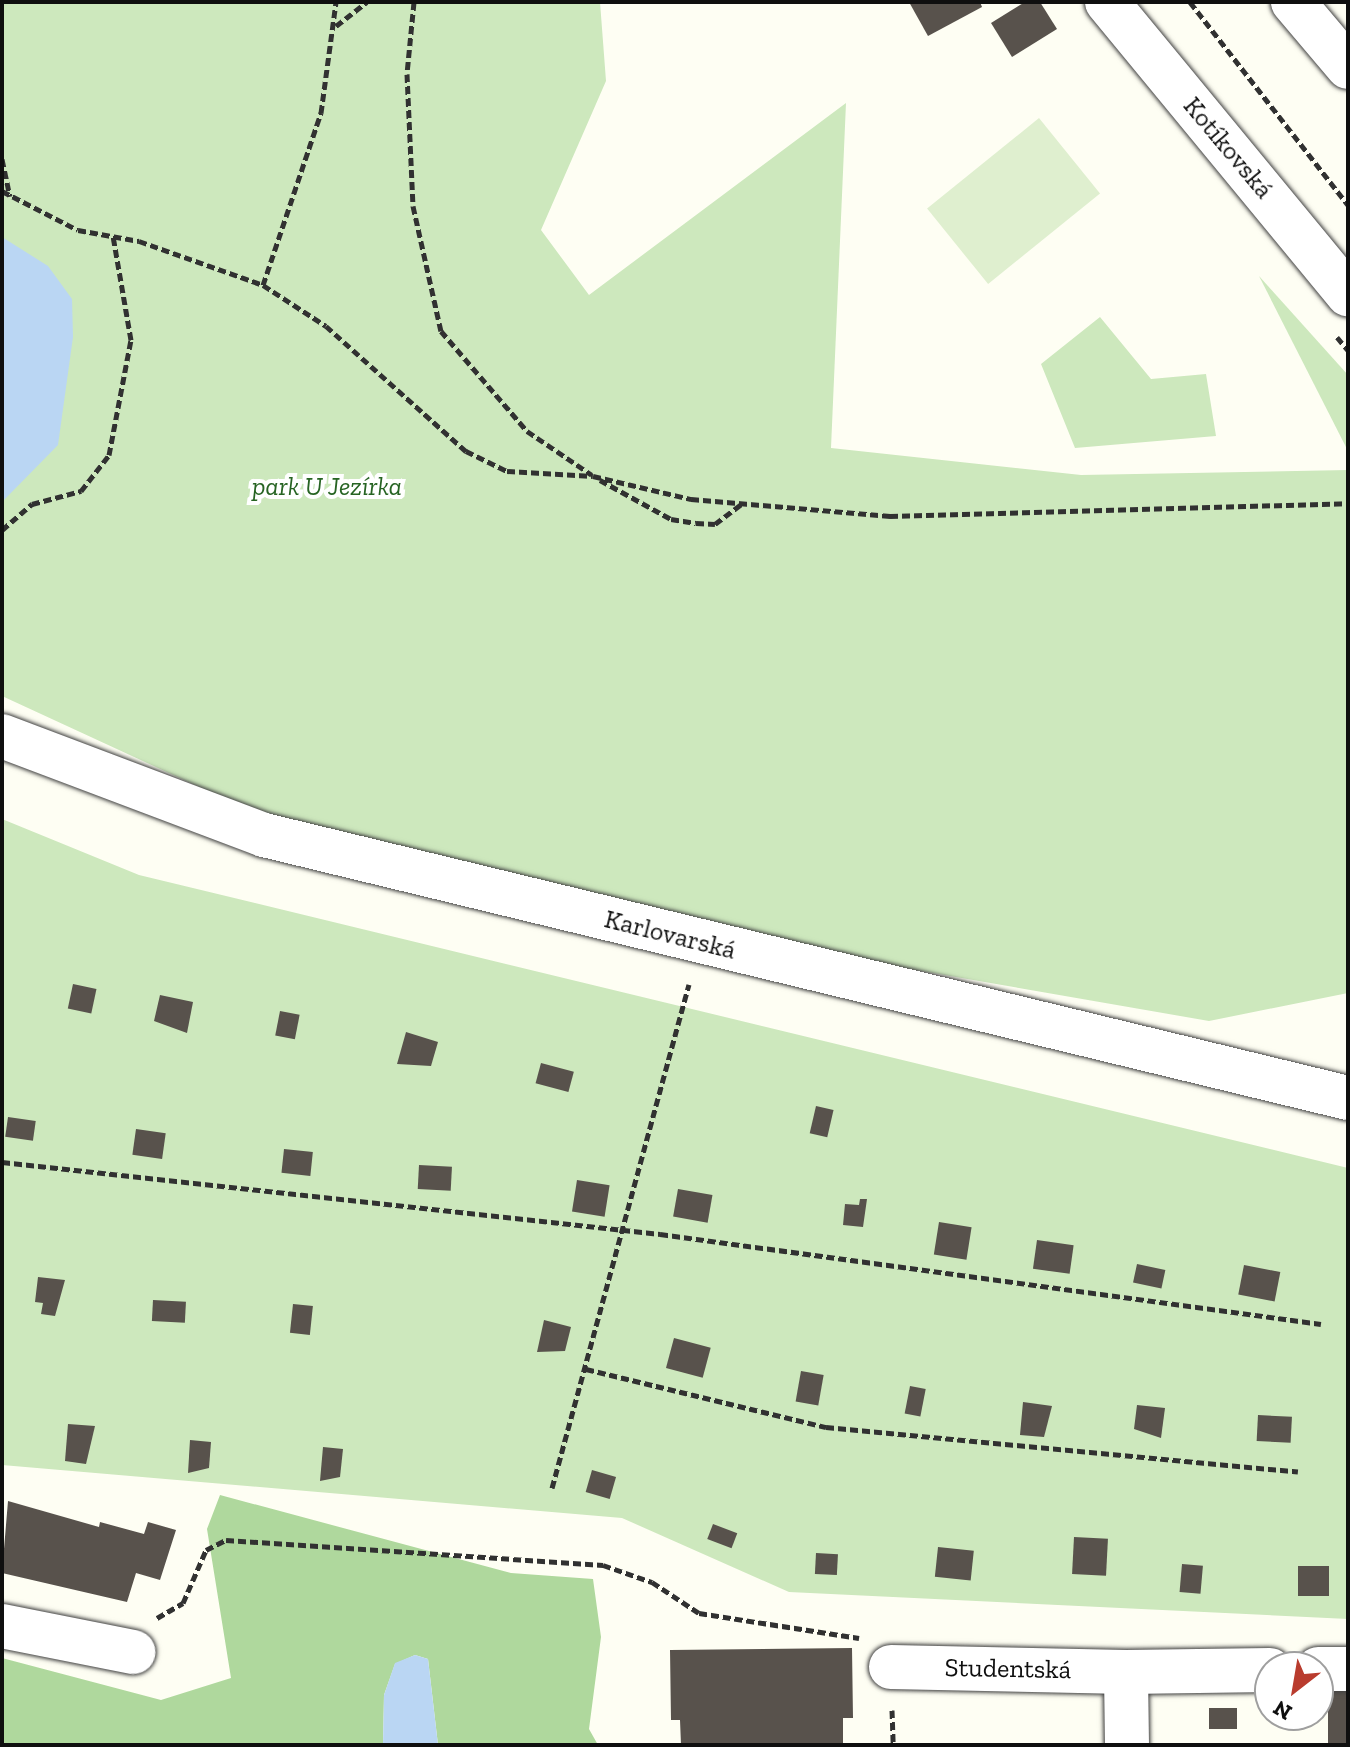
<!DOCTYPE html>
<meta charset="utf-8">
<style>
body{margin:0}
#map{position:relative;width:1350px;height:1747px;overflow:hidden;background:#fefef3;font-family:"Zilla Slab",serif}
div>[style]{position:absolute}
.green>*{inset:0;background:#cde8bd}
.forest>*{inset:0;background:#afd89d}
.pitch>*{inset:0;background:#dfefcf;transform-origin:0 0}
.water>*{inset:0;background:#bad6f3}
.building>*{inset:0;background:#58524c;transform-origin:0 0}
.path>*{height:5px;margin-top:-2.5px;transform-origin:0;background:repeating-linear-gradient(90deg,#313131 0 8px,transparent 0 12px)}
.roads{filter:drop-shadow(0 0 2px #424242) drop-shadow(0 0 2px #424242)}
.minor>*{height:44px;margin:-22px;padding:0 22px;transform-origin:22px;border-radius:22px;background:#fff}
span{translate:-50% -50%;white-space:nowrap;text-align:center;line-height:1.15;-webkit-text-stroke:8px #fff;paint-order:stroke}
.street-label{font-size:26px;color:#0f0f0f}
.park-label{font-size:26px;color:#276423;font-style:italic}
.frame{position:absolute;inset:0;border:4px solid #0f0f0f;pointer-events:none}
.north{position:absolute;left:1254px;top:1651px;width:80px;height:80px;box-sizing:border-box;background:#fff;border:2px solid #9f9f9f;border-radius:50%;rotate:211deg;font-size:22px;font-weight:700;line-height:32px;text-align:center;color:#0f0f0f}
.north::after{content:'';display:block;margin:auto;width:28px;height:36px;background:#b93c2e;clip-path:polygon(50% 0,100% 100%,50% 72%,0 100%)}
</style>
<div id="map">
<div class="green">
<div style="clip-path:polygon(2px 2px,600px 2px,606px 81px,541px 230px,589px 295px,846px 103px,831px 448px,1081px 475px,1348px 470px,1348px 993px,1209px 1021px,829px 955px,249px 810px,2px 696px)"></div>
<div style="clip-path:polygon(1259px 276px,1348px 375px,1348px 451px)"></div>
<div style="clip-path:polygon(1100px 317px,1151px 379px,1206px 374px,1216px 436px,1075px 448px,1041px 364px)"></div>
<div style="clip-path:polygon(2px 819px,139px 875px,1348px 1168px,1348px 1619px,789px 1592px,622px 1518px,2px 1465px)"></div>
</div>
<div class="forest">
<div style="clip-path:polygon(220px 1495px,511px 1573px,593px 1579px,601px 1637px,589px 1729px,598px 1745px,438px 1745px,428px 1659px,415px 1655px,395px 1664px,384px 1695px,383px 1745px,2px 1745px,2px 1658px,161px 1700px,231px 1678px,207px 1529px)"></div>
</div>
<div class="pitch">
<div style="left:1039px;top:118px;width:97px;height:144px;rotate:51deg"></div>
</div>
<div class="water">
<div style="clip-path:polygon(2px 237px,48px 266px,72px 299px,73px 337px,58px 445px,2px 502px)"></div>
<div style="clip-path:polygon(415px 1655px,428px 1659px,438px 1745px,383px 1745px,384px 1695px,395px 1663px)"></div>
</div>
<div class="building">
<div style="clip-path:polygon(909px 2px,980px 2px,982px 7px,928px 36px)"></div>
<div style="clip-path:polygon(1025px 2px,1040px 2px,1057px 29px,1012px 57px,991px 23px)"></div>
<div style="left:73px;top:984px;width:24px;height:25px;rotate:12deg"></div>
<div style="clip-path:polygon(160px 995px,193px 1002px,187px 1033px,154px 1021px)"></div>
<div style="left:280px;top:1011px;width:20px;height:25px;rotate:11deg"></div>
<div style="clip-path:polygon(406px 1032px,438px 1042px,431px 1066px,397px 1064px)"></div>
<div style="left:541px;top:1063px;width:34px;height:21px;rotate:15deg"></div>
<div style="left:816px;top:1106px;width:18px;height:28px;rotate:13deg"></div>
<div style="left:8px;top:1117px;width:28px;height:20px;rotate:8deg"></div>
<div style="left:136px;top:1129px;width:30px;height:26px;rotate:8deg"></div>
<div style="left:284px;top:1149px;width:29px;height:24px;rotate:6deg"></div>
<div style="left:419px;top:1165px;width:33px;height:24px;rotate:3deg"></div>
<div style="left:577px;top:1180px;width:33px;height:32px;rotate:9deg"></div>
<div style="left:678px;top:1189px;width:35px;height:28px;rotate:10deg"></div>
<div style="clip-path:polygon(860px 1199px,867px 1199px,863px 1227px,843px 1225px,845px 1204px,859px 1205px)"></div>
<div style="left:939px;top:1222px;width:33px;height:33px;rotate:9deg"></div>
<div style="left:1037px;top:1240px;width:37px;height:29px;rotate:8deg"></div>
<div style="left:1137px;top:1264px;width:29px;height:19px;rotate:12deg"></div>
<div style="left:1244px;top:1265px;width:37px;height:30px;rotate:11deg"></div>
<div style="clip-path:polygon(38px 1277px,65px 1280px,55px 1316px,41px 1314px,43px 1303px,35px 1302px)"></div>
<div style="left:153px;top:1300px;width:33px;height:21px;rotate:3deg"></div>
<div style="left:293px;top:1304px;width:20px;height:29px;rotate:6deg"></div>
<div style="clip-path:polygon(544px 1320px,571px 1327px,565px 1351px,537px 1352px)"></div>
<div style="left:674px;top:1338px;width:38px;height:31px;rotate:15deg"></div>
<div style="left:801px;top:1371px;width:23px;height:31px;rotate:10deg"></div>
<div style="left:910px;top:1386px;width:16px;height:28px;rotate:11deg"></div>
<div style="clip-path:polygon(1023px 1402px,1052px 1406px,1044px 1437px,1020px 1435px)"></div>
<div style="clip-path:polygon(1137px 1405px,1165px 1408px,1161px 1438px,1134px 1429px)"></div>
<div style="left:1258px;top:1415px;width:34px;height:26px;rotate:3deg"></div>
<div style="clip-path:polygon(68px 1424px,95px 1426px,86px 1464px,65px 1461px)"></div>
<div style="clip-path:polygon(190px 1440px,211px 1442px,209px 1468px,188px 1473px)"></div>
<div style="clip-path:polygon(323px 1447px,343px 1449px,340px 1477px,320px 1481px)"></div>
<div style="left:592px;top:1470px;width:25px;height:23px;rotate:16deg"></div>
<div style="clip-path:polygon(8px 1501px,99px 1527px,100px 1522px,144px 1534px,148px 1522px,176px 1530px,160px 1580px,136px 1573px,127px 1602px,2px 1573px)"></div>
<div style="left:713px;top:1524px;width:26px;height:16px;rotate:21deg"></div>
<div style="left:1074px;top:1537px;width:34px;height:37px;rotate:3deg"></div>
<div style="left:938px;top:1547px;width:36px;height:30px;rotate:6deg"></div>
<div style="left:816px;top:1553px;width:22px;height:21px;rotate:3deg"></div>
<div style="left:1182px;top:1564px;width:21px;height:28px;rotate:5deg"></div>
<div style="left:1298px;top:1566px;width:31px;height:30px"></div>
<div style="clip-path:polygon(852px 1648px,853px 1718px,843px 1718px,843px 1745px,681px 1745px,680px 1720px,671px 1720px,670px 1650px)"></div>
<div style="left:1328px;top:1690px;width:20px;height:55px"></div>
<div style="left:1209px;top:1708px;width:28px;height:21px"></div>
</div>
<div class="path">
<div style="left:414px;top:2px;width:72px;rotate:95.6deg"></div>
<div style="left:407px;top:74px;width:132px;rotate:87.4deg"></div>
<div style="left:413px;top:206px;width:128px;rotate:77.4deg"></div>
<div style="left:441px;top:331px;width:132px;rotate:49.3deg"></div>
<div style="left:527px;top:431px;width:78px;rotate:34.1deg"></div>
<div style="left:1190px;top:2px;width:257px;rotate:52.1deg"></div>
<div style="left:336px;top:26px;width:39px;rotate:-38deg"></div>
<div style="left:2px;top:159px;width:38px;rotate:78deg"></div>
<div style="left:2px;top:191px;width:85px;rotate:27.2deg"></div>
<div style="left:78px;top:230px;width:62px;rotate:10.2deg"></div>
<div style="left:139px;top:241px;width:132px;rotate:19.5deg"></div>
<div style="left:263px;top:285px;width:75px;rotate:33.1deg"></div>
<div style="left:326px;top:326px;width:188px;rotate:41.8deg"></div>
<div style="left:466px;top:451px;width:46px;rotate:26deg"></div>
<div style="left:507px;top:471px;width:86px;rotate:3.3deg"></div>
<div style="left:593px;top:476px;width:101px;rotate:13.2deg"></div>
<div style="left:691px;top:499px;width:200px;rotate:4.9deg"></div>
<div style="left:890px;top:516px;width:458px;rotate:-1.6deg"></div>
<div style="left:263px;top:285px;width:182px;rotate:-71.4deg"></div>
<div style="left:321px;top:113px;width:112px;rotate:-82.3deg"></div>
<div style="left:1337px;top:337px;width:17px;rotate:50deg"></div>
<div style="left:600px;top:480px;width:81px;rotate:28.8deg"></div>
<div style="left:671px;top:519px;width:25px;rotate:9deg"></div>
<div style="left:696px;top:523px;width:19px;rotate:3deg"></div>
<div style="left:715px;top:524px;width:34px;rotate:-37deg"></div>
<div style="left:2px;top:530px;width:40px;rotate:-41deg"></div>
<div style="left:32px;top:504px;width:51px;rotate:-14.9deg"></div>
<div style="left:81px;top:491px;width:46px;rotate:-52.1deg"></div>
<div style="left:109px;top:455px;width:117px;rotate:-79.2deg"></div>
<div style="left:131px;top:340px;width:106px;rotate:-99.8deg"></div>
<div style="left:2px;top:1162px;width:662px;rotate:6.24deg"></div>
<div style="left:660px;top:1234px;width:667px;rotate:7.75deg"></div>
<div style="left:586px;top:1369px;width:247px;rotate:13.6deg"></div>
<div style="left:826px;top:1427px;width:474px;rotate:5.4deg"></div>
<div style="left:552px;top:1488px;width:522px;rotate:-74.79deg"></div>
<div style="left:157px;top:1618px;width:30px;rotate:-30deg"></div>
<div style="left:183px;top:1603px;width:58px;rotate:-66.5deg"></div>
<div style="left:206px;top:1550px;width:22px;rotate:-27deg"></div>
<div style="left:226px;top:1540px;width:378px;rotate:3.8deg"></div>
<div style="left:603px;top:1565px;width:52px;rotate:19.1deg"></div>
<div style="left:652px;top:1582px;width:56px;rotate:33.4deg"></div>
<div style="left:699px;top:1613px;width:162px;rotate:8.9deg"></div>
<div style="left:892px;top:1710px;width:35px;rotate:88deg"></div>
</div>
<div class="roads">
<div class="minor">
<div style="left:1107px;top:2px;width:379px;rotate:50.5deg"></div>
<div style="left:1293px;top:2px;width:85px;rotate:49.8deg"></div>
<div style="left:2px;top:736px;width:280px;rotate:20.7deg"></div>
<div style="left:264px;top:835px;width:1115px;rotate:13.64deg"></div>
<div style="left:2px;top:1626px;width:134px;rotate:11.2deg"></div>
<div style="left:891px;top:1667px;width:235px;rotate:1.2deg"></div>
<div style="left:1318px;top:1669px;width:30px"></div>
<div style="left:1127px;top:1745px;width:73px;rotate:-90.8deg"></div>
<div style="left:1126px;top:1672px;width:144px;rotate:-0.8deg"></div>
</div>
</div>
<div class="street-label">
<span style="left:1228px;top:148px;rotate:50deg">Kotíkovská</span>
<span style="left:670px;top:935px;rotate:14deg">Karlovarská</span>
<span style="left:1008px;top:1669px;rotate:1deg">Studentská</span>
</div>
<div class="park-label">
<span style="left:327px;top:487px">park U Jezírka</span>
</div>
<div class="frame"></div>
<div class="north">N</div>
</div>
